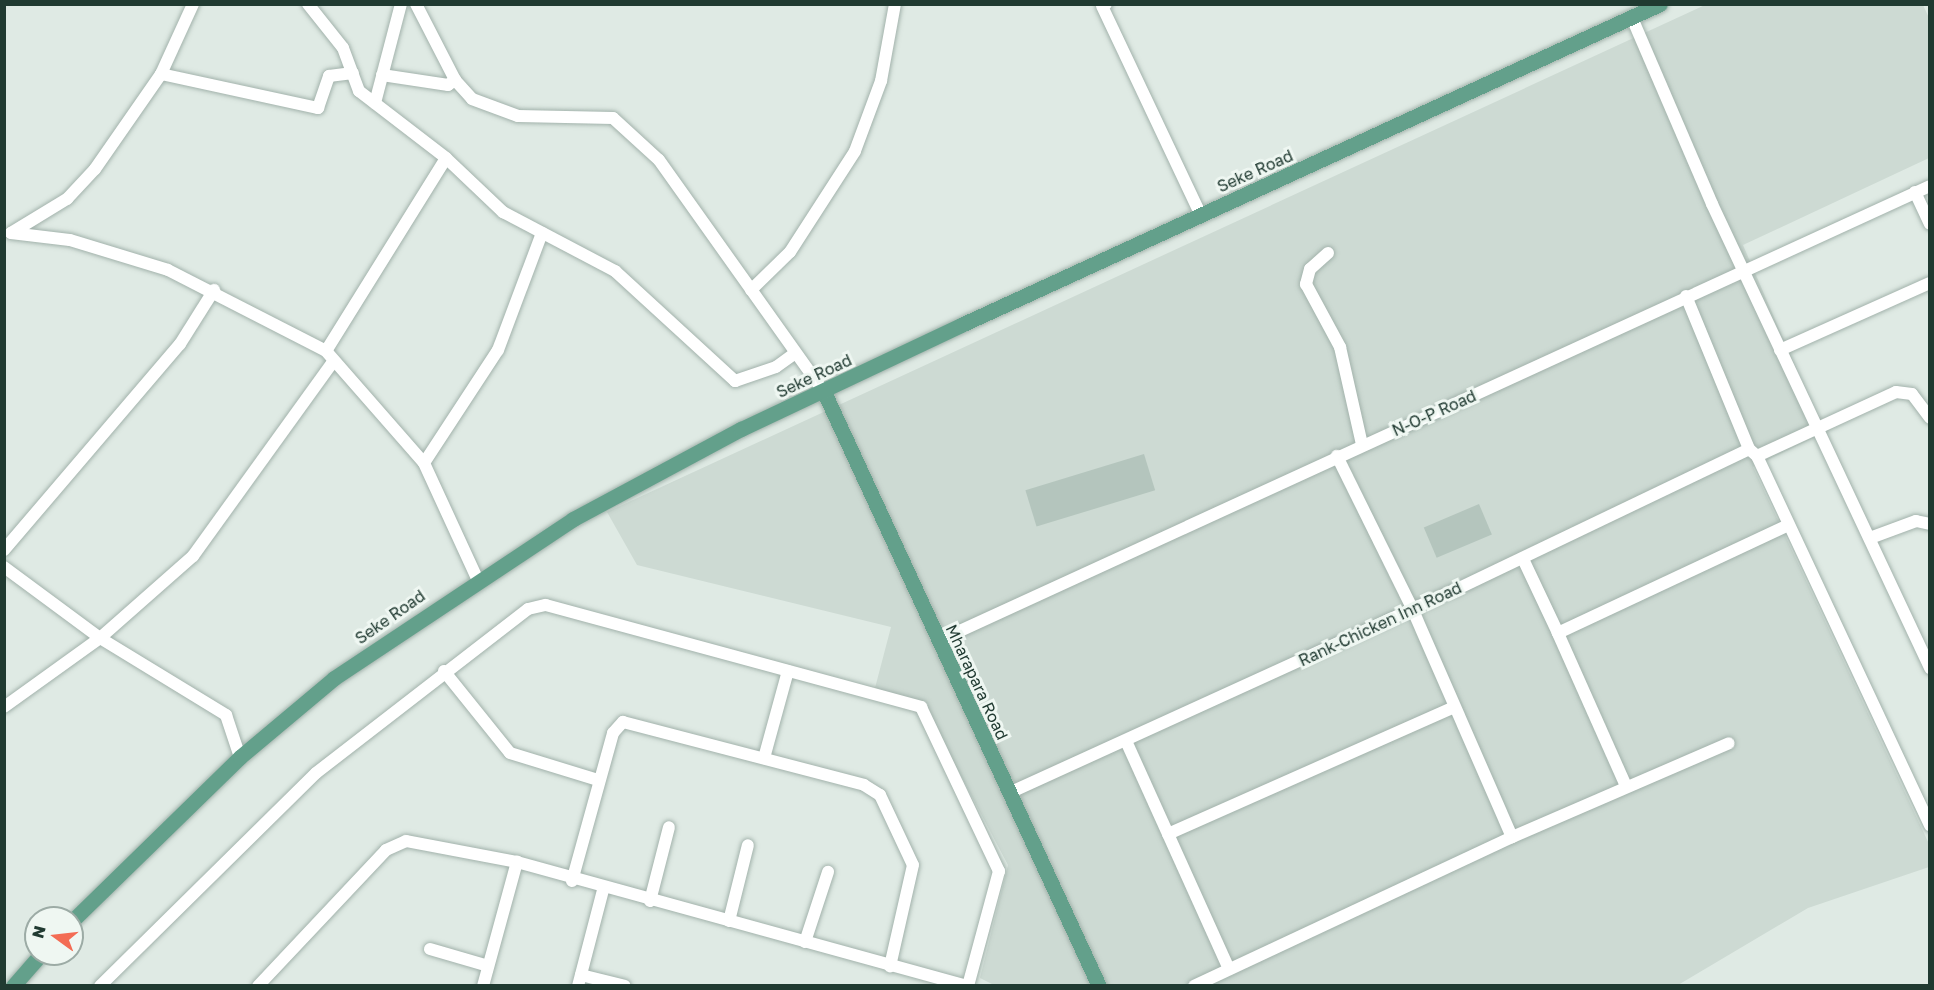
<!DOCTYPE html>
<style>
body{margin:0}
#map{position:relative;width:1934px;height:990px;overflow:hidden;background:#dfeae4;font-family:"Golos Text",sans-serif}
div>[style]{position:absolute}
.built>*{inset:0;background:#cddad3}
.building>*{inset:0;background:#b4c5bd;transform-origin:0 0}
.roads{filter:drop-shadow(0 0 2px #a2b2ab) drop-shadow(0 0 2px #a2b2ab)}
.minor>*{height:12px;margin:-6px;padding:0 6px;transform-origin:6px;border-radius:6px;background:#fff}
.major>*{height:15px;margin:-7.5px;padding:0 7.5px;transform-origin:7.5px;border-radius:7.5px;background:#63a08b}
span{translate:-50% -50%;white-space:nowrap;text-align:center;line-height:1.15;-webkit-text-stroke:6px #eff7f2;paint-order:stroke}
.street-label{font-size:16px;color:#203a31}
.frame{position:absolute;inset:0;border:6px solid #203a31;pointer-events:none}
.north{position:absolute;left:24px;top:906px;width:60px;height:60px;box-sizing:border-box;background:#eff7f2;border:2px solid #9caba5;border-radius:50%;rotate:285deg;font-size:16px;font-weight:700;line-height:24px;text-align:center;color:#203a31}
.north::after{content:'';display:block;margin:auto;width:21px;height:27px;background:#f36c54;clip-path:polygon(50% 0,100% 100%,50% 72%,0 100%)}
</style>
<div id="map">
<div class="built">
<div style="clip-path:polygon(1705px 5px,1923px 5px,1929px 18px,1929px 158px,1743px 245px,1824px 433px,1753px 467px,1929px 844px,1929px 867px,1808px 908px,1678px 985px,996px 986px,980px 978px,1008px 865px,924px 706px,875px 688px,891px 627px,637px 565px,607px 512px)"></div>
</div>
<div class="building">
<div style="left:1144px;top:454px;width:38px;height:124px;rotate:73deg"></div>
<div style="left:1479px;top:504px;width:33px;height:60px;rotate:67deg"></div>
</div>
<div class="roads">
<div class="minor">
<div style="left:308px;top:4px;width:56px;rotate:51.5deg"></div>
<div style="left:343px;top:48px;width:46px;rotate:69.6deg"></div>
<div style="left:359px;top:91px;width:110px;rotate:37.6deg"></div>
<div style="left:446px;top:158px;width:79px;rotate:43.5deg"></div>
<div style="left:503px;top:212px;width:127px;rotate:27.8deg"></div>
<div style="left:615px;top:271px;width:163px;rotate:42.5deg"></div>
<div style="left:735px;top:381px;width:43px;rotate:-18.9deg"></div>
<div style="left:776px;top:367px;width:22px;rotate:-36deg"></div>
<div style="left:416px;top:4px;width:85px;rotate:62.8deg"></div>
<div style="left:455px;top:80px;width:25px;rotate:48deg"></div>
<div style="left:472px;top:99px;width:49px;rotate:20.3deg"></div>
<div style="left:518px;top:116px;width:95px;rotate:1.2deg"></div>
<div style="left:613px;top:118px;width:62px;rotate:42.4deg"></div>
<div style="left:659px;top:160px;width:285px;rotate:54.6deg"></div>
<div style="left:1106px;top:4px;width:4px;rotate:153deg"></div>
<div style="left:1102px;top:6px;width:231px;rotate:64.7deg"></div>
<div style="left:1632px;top:18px;width:202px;rotate:66.7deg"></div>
<div style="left:1712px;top:204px;width:513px;rotate:64.83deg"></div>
<div style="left:161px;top:74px;width:161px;rotate:12.2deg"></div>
<div style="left:318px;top:108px;width:34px;rotate:-71deg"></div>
<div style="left:329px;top:76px;width:24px;rotate:-7deg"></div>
<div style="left:382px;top:75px;width:67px;rotate:8.6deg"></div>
<div style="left:448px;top:85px;width:9px;rotate:-36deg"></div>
<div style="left:375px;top:103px;width:102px;rotate:-75.3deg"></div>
<div style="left:1915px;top:192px;width:35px;rotate:65deg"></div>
<div style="left:11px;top:233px;width:59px;rotate:6.8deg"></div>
<div style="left:70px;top:240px;width:102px;rotate:17deg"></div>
<div style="left:168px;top:270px;width:178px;rotate:27.1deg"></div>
<div style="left:326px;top:351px;width:149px;rotate:48.8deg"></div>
<div style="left:424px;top:463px;width:127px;rotate:65.3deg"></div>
<div style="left:11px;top:233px;width:66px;rotate:-31.3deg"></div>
<div style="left:67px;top:199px;width:41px;rotate:-47deg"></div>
<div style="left:95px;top:169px;width:116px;rotate:-55.2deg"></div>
<div style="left:161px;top:74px;width:77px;rotate:-65.4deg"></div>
<div style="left:1328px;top:253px;width:24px;rotate:138deg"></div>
<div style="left:1310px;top:269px;width:16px;rotate:105deg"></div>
<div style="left:1306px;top:284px;width:72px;rotate:61.6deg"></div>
<div style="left:1340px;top:347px;width:100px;rotate:77.3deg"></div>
<div style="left:751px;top:290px;width:54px;rotate:-44.3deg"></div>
<div style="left:790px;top:252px;width:120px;rotate:-57.2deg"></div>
<div style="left:855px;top:151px;width:75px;rotate:-69.6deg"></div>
<div style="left:881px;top:81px;width:78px;rotate:-79.7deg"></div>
<div style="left:1686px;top:296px;width:165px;rotate:67.6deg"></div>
<div style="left:1749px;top:449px;width:11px;rotate:41deg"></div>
<div style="left:1757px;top:456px;width:408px;rotate:64.9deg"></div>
<div style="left:1780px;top:350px;width:164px;rotate:-24.1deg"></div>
<div style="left:326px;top:351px;width:227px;rotate:-58.1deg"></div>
<div style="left:1757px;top:456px;width:153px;rotate:-24.7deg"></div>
<div style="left:1896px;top:392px;width:16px;rotate:7deg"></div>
<div style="left:1912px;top:394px;width:30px;rotate:53deg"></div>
<div style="left:424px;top:463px;width:135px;rotate:-56.8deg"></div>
<div style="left:498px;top:350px;width:125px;rotate:-69.4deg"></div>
<div style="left:1870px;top:538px;width:49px;rotate:-20.3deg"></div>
<div style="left:1916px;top:521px;width:14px;rotate:12deg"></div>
<div style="left:4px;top:550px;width:271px;rotate:-49.5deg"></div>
<div style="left:180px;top:344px;width:64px;rotate:-57.8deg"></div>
<div style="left:1523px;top:559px;width:82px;rotate:64.7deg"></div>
<div style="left:4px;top:567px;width:119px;rotate:36.5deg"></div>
<div style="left:100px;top:638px;width:148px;rotate:31.4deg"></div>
<div style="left:226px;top:715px;width:44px;rotate:71.6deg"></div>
<div style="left:938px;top:641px;width:1091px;rotate:-24.64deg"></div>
<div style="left:444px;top:671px;width:105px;rotate:51.2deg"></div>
<div style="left:510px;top:753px;width:92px;rotate:17.1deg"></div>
<div style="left:4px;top:707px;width:118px;rotate:-35.7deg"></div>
<div style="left:100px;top:638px;width:124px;rotate:-41.4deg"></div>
<div style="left:193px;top:556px;width:238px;rotate:-54.2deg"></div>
<div style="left:1126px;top:741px;width:250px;rotate:65.7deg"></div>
<div style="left:764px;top:758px;width:90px;rotate:-74.6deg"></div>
<div style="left:1626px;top:786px;width:167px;rotate:-114deg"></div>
<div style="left:1558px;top:633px;width:252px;rotate:-25.1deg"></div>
<div style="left:1009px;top:793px;width:490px;rotate:-24.5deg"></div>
<div style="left:1455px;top:590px;width:326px;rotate:-25.6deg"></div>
<div style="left:1168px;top:834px;width:312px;rotate:-23.9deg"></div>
<div style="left:1512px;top:837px;width:236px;rotate:-23.4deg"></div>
<div style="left:572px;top:881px;width:154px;rotate:-74.5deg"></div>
<div style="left:613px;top:733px;width:15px;rotate:-48deg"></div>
<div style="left:623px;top:722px;width:249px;rotate:14.6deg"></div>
<div style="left:864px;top:785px;width:19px;rotate:32deg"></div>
<div style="left:880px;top:795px;width:77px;rotate:64.8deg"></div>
<div style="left:913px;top:865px;width:104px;rotate:102.8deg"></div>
<div style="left:650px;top:901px;width:76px;rotate:-75.6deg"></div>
<div style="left:729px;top:921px;width:78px;rotate:-76deg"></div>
<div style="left:805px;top:942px;width:74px;rotate:-71.8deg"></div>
<div style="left:430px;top:949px;width:60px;rotate:16.3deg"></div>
<div style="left:581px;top:975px;width:45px;rotate:14deg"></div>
<div style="left:100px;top:986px;width:303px;rotate:-44.6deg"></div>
<div style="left:316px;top:773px;width:268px;rotate:-37.7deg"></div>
<div style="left:528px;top:609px;width:18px;rotate:-13deg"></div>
<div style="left:546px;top:605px;width:389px;rotate:15.2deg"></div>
<div style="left:921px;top:707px;width:182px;rotate:64.6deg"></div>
<div style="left:999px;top:871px;width:119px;rotate:105.1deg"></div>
<div style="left:258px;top:986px;width:187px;rotate:-46.7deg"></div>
<div style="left:386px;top:850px;width:22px;rotate:-24deg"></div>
<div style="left:406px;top:841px;width:113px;rotate:10.7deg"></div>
<div style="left:517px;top:862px;width:467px;rotate:15.4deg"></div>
<div style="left:483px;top:986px;width:129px;rotate:-74.7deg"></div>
<div style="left:578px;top:986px;width:99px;rotate:-75.4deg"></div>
<div style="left:1194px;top:986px;width:351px;rotate:-25.1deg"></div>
<div style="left:1512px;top:837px;width:248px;rotate:-113.6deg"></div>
<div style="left:1413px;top:610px;width:172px;rotate:-116.3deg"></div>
</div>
<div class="major">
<div style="left:824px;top:392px;width:655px;rotate:65.16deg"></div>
<div style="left:72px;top:921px;width:235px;rotate:-44.3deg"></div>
<div style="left:240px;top:757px;width:123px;rotate:-40deg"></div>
<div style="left:334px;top:678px;width:287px;rotate:-33.6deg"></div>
<div style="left:573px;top:519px;width:191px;rotate:-28.2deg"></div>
<div style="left:741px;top:429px;width:243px;rotate:-25.3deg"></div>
<div style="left:961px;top:325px;width:769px;rotate:-24.67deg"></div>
<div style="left:13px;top:986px;width:43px;rotate:-48.8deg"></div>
</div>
</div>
<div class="street-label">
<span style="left:1255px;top:171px;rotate:-24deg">Seke Road</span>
<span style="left:814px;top:376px;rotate:-25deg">Seke Road</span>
<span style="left:1434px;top:413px;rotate:-24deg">N-O-P Road</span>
<span style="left:390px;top:617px;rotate:-35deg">Seke Road</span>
<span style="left:1380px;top:624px;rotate:-25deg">Rank-Chicken Inn Road</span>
<span style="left:977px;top:682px;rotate:65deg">Mharapara Road</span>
</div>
<div class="frame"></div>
<div class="north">N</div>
</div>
